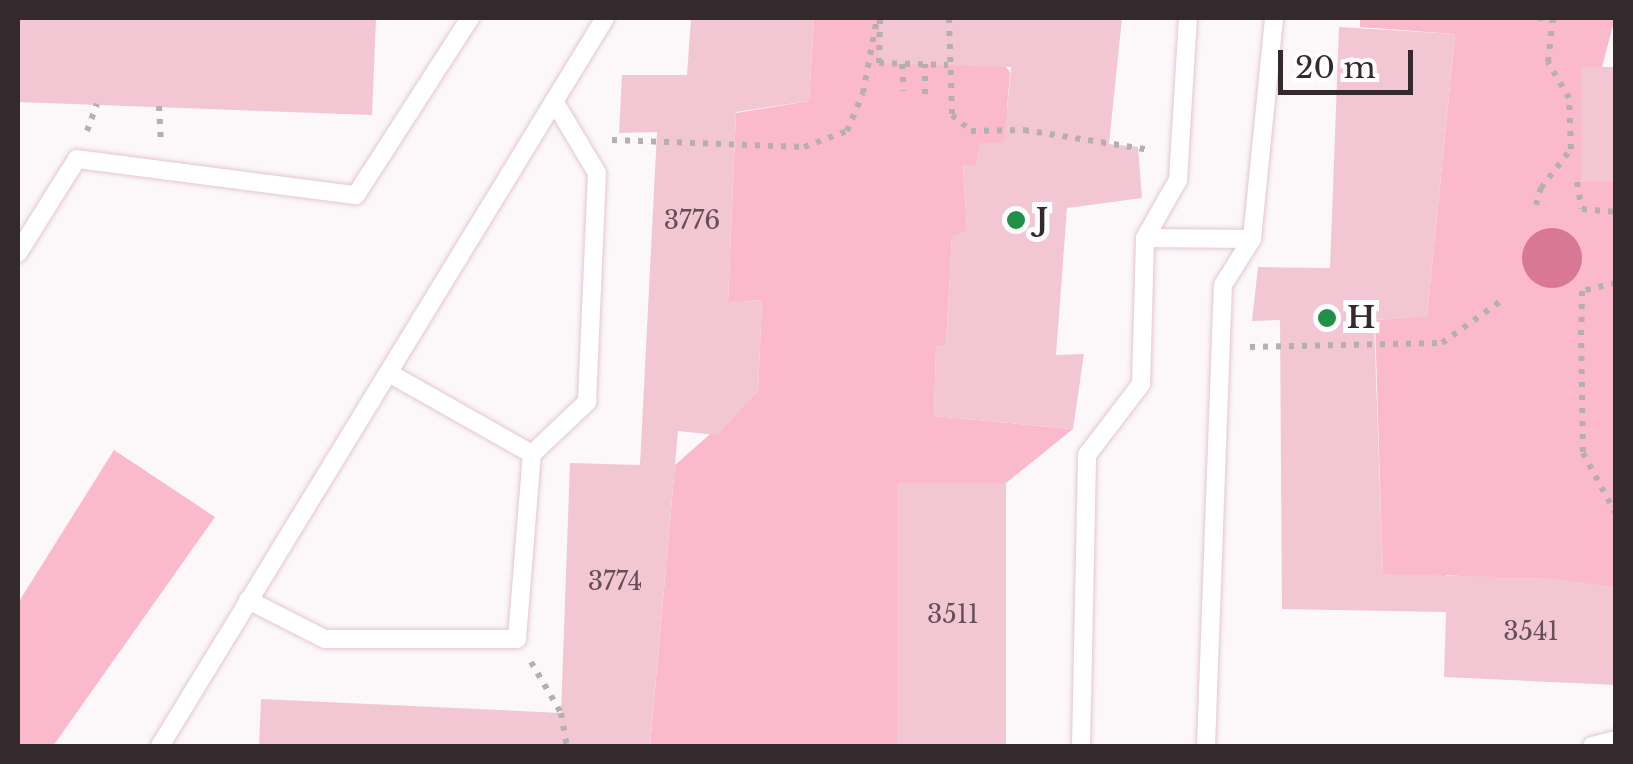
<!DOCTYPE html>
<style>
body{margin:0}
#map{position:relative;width:1633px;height:764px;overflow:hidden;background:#fcf7f8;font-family:"Libre Baskerville",serif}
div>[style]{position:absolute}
.green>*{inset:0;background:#fbb9cc}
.water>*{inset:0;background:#d87796}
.round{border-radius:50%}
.building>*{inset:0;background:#f2c7d3;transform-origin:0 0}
.path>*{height:6px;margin-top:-3px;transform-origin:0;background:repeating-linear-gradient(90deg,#b6afb1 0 5px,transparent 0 13px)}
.roads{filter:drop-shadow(0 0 2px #e3c7ce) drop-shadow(0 0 2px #e3c7ce)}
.service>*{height:18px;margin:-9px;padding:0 9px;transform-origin:9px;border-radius:9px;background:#fff}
.dots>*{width:28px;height:28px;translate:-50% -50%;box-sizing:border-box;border:5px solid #fff;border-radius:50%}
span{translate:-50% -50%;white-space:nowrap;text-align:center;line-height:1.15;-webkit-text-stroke:10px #fff;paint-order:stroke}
.number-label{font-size:25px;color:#645056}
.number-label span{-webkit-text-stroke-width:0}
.poi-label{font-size:30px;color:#34292c;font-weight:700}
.left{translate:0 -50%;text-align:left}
.frame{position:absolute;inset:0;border:20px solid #34292c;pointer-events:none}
.scale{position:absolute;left:1278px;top:50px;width:135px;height:45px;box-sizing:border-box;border:5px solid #34292c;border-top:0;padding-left:12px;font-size:30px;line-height:35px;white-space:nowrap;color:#34292c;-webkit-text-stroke:8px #fff;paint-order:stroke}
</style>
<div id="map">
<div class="green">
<div style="clip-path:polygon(814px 18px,996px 18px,995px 54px,1010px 72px,1007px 109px,1024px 143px,980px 143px,977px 165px,963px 165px,967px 231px,952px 237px,946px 345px,936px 347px,934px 416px,1073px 429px,1006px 483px,898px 483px,907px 746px,650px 746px,675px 465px,758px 392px,762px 300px,728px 303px,736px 113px,809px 101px)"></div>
<div style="clip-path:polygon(1360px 18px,1615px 18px,1602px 67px,1615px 183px,1615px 587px,1447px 575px,1384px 611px,1375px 320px,1427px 316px,1455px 34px,1360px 27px)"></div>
<div style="clip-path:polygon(114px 450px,215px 517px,53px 746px,18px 746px,18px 603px)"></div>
</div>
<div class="water">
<div class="round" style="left:1522px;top:228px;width:60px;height:60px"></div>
</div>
<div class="building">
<div style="clip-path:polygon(18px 18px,376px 18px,372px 115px,18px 102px)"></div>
<div style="clip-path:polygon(691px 18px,814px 18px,809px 101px,736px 112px,728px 303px,762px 300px,758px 392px,717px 435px,678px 431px,650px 746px,259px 746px,261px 699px,561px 713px,570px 463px,640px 465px,657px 132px,619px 133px,622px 75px,687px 75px)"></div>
<div style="clip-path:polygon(880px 18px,1122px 18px,1109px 144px,1138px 147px,1142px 198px,1067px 208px,1056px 355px,1084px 354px,1073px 429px,934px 416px,936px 346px,946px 345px,952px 236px,967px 231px,963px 165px,977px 165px,979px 143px,1004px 143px,1011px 67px,879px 63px)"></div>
<div style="clip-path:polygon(1339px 27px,1455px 34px,1427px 317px,1374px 320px,1383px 574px,1548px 578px,1616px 587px,1616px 685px,1444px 677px,1446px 612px,1282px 609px,1280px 320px,1252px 321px,1258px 267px,1330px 268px)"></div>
<div style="left:1581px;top:67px;width:35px;height:115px"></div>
<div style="left:897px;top:483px;width:109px;height:263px"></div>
</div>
<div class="path">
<div style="left:949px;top:18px;width:97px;rotate:88.2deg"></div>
<div style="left:952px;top:115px;width:25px;rotate:40deg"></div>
<div style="left:971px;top:131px;width:53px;rotate:-1.1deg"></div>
<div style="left:1024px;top:130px;width:128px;rotate:9deg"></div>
<div style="left:1538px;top:18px;width:16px"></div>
<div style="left:880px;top:19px;width:44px;rotate:91.3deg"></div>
<div style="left:879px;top:63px;width:69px;rotate:1.7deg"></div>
<div style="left:902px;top:64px;width:27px;rotate:86deg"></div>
<div style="left:925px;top:94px;width:30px;rotate:-90deg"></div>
<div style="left:159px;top:106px;width:34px;rotate:87deg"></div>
<div style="left:87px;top:131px;width:29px;rotate:-70deg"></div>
<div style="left:612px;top:140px;width:192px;rotate:2.1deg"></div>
<div style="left:804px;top:147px;width:46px;rotate:-20.4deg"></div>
<div style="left:847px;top:131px;width:41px;rotate:-67.2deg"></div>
<div style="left:863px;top:93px;width:76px;rotate:-79.4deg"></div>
<div style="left:1577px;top:182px;width:27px;rotate:80deg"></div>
<div style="left:1582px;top:209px;width:34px;rotate:5deg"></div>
<div style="left:1536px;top:205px;width:18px;rotate:-74deg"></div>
<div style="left:1541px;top:188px;width:49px;rotate:-52.4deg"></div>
<div style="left:1571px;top:149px;width:51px;rotate:-92.2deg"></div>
<div style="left:1569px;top:98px;width:42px;rotate:-120.3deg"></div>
<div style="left:1548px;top:62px;width:44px;rotate:-83.5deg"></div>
<div style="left:1616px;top:283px;width:35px;rotate:167deg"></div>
<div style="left:1582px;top:291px;width:39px;rotate:91deg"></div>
<div style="left:1581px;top:330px;width:123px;rotate:89.1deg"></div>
<div style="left:1583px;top:453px;width:69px;rotate:61.6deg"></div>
<div style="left:1250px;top:347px;width:192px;rotate:-1.2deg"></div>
<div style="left:1442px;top:343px;width:77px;rotate:-35.5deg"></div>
<div style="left:531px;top:662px;width:59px;rotate:59.5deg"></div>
<div style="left:561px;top:713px;width:34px;rotate:80deg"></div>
</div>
<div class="roads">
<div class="service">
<div style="left:1145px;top:238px;width:107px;rotate:0.5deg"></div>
<div style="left:18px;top:253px;width:111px;rotate:-57.9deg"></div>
<div style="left:77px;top:159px;width:281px;rotate:7.4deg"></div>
<div style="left:356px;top:195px;width:211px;rotate:-57.2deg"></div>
<div style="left:532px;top:454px;width:76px;rotate:-43.4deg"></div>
<div style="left:587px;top:402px;width:229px;rotate:-87.5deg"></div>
<div style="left:597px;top:173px;width:84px;rotate:-120.8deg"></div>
<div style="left:248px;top:600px;width:86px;rotate:26.9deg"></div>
<div style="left:325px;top:639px;width:192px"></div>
<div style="left:517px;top:639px;width:186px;rotate:-85.4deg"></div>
<div style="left:532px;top:454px;width:164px;rotate:-150.5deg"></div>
<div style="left:160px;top:746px;width:853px;rotate:-58.56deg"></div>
<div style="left:1081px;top:746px;width:291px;rotate:-88.8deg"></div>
<div style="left:1087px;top:455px;width:89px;rotate:-52.7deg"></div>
<div style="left:1141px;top:384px;width:146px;rotate:-88.4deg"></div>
<div style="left:1145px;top:238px;width:67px;rotate:-60.4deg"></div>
<div style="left:1178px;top:180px;width:162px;rotate:-86.5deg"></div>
<div style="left:1206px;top:746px;width:461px;rotate:-87.9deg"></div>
<div style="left:1223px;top:285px;width:54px;rotate:-57.8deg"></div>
<div style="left:1252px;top:239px;width:222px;rotate:-84.3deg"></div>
<div style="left:1592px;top:746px;width:25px;rotate:-14deg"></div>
</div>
</div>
<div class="dots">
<div style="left:1016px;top:220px;background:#218f47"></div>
<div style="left:1327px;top:318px;background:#218f47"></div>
</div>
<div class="number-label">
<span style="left:692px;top:221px">3776</span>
<span style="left:615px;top:582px">3774</span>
<span style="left:953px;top:615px">3511</span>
<span style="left:1531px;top:632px">3541</span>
</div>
<div class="poi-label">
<span class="left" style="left:1036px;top:220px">J</span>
<span class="left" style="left:1347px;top:318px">H</span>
</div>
<div class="frame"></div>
<div class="scale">20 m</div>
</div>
